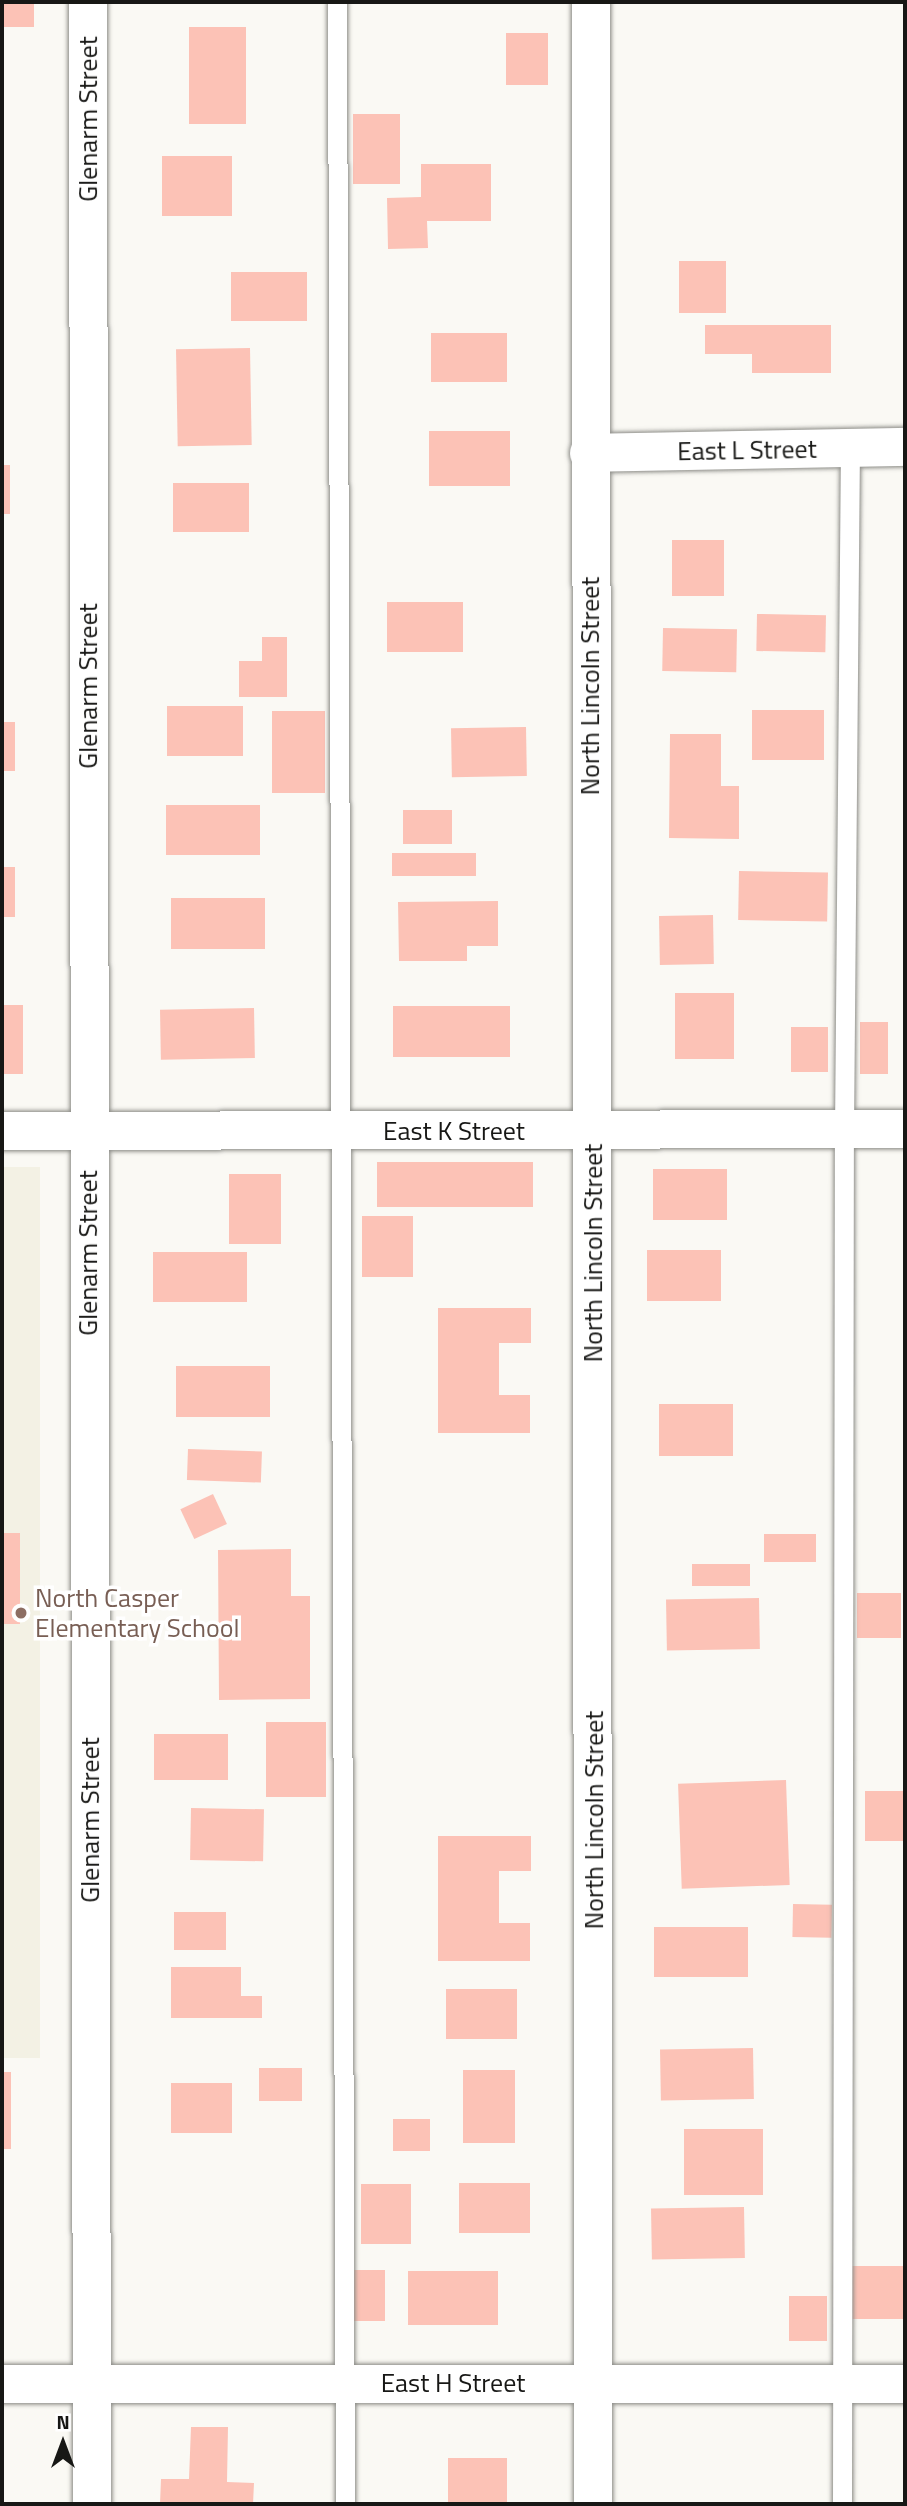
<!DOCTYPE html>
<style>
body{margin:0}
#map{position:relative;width:907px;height:2506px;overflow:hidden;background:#faf9f4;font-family:"Titillium Web",sans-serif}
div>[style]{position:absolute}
.built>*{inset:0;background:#f3f1e4;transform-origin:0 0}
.building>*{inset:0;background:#fcc2b6;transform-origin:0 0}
.roads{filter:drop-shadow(0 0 2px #8e8e89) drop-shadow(0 0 2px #8e8e89)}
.lane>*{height:19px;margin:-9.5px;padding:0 9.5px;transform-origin:9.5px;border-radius:9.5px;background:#fff}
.street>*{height:38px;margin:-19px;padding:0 19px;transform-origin:19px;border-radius:19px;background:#fff}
.secondary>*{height:38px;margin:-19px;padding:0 19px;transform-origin:19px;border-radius:19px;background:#fff}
.dots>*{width:19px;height:19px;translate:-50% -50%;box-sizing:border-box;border:4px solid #fff;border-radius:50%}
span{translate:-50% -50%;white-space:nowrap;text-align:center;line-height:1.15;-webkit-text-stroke:7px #fff;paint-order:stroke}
.street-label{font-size:26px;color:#171715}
.education-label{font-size:26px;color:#785e54}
.left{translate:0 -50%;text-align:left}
.frame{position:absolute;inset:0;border:4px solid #171715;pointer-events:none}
.north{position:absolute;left:28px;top:2408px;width:70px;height:70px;-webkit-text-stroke:5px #fff;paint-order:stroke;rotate:0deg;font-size:19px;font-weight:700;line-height:28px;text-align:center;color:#171715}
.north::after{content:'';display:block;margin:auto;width:24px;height:32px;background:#171715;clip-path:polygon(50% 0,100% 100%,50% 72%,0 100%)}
</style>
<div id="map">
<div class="built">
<div style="left:2px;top:1167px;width:38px;height:891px"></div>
</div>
<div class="building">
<div style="left:2px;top:2px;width:32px;height:25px"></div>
<div style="left:189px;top:27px;width:57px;height:97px"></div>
<div style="left:506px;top:33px;width:42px;height:52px"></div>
<div style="left:353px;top:114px;width:47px;height:70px"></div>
<div style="left:162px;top:156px;width:70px;height:60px"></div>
<div style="clip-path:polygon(421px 164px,491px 164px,491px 221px,427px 221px,428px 248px,388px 249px,387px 198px,421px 197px)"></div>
<div style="left:679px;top:261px;width:47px;height:52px"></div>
<div style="left:307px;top:272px;width:49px;height:76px;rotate:90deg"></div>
<div style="clip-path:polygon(705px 325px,831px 325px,831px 373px,752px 373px,752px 354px,705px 354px)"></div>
<div style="left:507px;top:333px;width:49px;height:76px;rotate:90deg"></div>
<div style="left:250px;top:348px;width:97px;height:74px;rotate:89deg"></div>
<div style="left:429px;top:431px;width:81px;height:55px"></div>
<div style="left:2px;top:465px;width:8px;height:49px"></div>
<div style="left:173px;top:483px;width:76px;height:49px"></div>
<div style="left:672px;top:540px;width:52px;height:56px"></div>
<div style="left:387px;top:602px;width:76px;height:50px"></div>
<div style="left:757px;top:614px;width:69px;height:37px;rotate:1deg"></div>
<div style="left:663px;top:628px;width:74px;height:43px;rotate:1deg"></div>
<div style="clip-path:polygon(262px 637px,287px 637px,287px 697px,239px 697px,239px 661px,262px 661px)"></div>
<div style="left:167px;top:706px;width:76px;height:50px"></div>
<div style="left:752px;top:710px;width:72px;height:50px"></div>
<div style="left:272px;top:711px;width:53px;height:82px"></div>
<div style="left:2px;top:722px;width:13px;height:49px"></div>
<div style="left:526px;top:727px;width:49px;height:75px;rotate:89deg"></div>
<div style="clip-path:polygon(670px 734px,721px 734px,721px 786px,739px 786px,739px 839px,669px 838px)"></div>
<div style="left:260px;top:805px;width:50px;height:94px;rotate:90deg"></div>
<div style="left:403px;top:810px;width:49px;height:34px"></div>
<div style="left:392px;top:853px;width:84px;height:23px"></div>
<div style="left:2px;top:867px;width:13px;height:50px"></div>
<div style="left:739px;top:871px;width:89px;height:49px;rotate:1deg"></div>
<div style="left:265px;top:898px;width:51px;height:94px;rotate:90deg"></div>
<div style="clip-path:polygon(498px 901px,498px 946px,467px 946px,467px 961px,399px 961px,398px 902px)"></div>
<div style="left:713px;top:915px;width:49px;height:54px;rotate:89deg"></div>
<div style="left:675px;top:993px;width:59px;height:66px"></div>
<div style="left:2px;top:1005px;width:21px;height:69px"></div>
<div style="left:393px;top:1006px;width:117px;height:51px"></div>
<div style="left:254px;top:1008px;width:50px;height:94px;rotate:89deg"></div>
<div style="left:860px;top:1022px;width:28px;height:52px"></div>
<div style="left:791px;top:1027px;width:37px;height:45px"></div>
<div style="left:377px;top:1162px;width:156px;height:45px"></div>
<div style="left:653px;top:1169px;width:74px;height:51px"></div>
<div style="left:229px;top:1174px;width:52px;height:70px"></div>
<div style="left:362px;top:1216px;width:51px;height:61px"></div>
<div style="left:647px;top:1250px;width:74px;height:51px"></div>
<div style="left:247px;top:1252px;width:50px;height:94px;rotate:90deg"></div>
<div style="clip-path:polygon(438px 1308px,531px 1308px,531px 1343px,499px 1343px,499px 1395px,530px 1395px,530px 1433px,438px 1433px)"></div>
<div style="left:270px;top:1366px;width:51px;height:94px;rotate:90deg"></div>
<div style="left:659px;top:1404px;width:74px;height:52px"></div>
<div style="left:188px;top:1449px;width:74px;height:31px;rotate:2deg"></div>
<div style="left:213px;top:1494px;width:33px;height:36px;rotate:65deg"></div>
<div style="left:2px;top:1533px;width:18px;height:91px"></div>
<div style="left:764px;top:1534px;width:52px;height:28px"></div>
<div style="clip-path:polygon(291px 1549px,291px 1596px,310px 1596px,310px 1699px,219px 1700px,218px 1550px)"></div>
<div style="left:692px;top:1564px;width:58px;height:22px"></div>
<div style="left:857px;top:1593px;width:44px;height:45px"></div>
<div style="left:759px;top:1598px;width:51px;height:93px;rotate:89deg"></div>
<div style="left:266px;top:1722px;width:60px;height:75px"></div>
<div style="left:228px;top:1734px;width:46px;height:74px;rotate:90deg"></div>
<div style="left:786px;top:1780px;width:105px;height:108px;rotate:88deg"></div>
<div style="left:865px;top:1791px;width:40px;height:50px"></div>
<div style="left:191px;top:1808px;width:73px;height:52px;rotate:1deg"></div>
<div style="clip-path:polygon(438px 1836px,531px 1836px,531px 1871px,499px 1871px,499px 1923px,530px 1923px,530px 1961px,438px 1961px)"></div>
<div style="left:793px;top:1904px;width:39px;height:33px;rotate:1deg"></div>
<div style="left:174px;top:1912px;width:52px;height:38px"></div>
<div style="left:748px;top:1927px;width:50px;height:94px;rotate:90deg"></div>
<div style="clip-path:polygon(171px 1967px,241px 1967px,241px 1996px,262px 1996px,262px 2018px,171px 2018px)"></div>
<div style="left:446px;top:1989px;width:71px;height:50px"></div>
<div style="left:753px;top:2048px;width:51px;height:93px;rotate:89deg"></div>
<div style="left:259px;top:2068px;width:43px;height:33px"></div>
<div style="left:463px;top:2070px;width:52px;height:73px"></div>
<div style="left:2px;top:2072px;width:9px;height:77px"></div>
<div style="left:171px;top:2083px;width:61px;height:50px"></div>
<div style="left:393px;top:2119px;width:37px;height:32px"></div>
<div style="left:684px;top:2129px;width:79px;height:66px"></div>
<div style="left:459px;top:2183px;width:71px;height:50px"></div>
<div style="left:361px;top:2184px;width:50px;height:60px"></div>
<div style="left:744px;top:2207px;width:51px;height:93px;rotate:89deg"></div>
<div style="left:850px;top:2266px;width:55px;height:53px"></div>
<div style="left:353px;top:2270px;width:32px;height:51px"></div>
<div style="left:408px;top:2271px;width:90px;height:54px"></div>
<div style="left:789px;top:2296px;width:38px;height:45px"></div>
<div style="clip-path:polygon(191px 2427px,228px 2427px,227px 2482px,254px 2483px,253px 2504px,160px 2504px,161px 2479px,189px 2479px)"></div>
<div style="left:448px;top:2458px;width:59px;height:46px"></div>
</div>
<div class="roads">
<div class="lane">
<div style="left:337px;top:2px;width:2502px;rotate:89.82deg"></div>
<div style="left:842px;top:2504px;width:1373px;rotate:-89.92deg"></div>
<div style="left:844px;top:1131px;width:683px;rotate:-89.5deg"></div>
</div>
<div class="street">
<div style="left:88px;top:2px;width:2502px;rotate:89.91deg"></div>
<div style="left:591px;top:2px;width:2502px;rotate:89.95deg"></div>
<div style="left:589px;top:453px;width:316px;rotate:-1.1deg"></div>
<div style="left:2px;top:2384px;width:903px"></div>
</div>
<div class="secondary">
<div style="left:2px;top:1131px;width:903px;rotate:-0.13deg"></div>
</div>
</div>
<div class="dots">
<div style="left:21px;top:1613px;background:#8d6e63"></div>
</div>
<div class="street-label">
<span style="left:88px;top:119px;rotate:-90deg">Glenarm Street</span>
<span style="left:747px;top:450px;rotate:-1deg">East L Street</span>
<span style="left:88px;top:686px;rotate:-90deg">Glenarm Street</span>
<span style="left:590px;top:686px;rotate:-90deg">North Lincoln Street</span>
<span style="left:454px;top:1131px">East K Street</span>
<span style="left:88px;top:1253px;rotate:-90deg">Glenarm Street</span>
<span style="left:593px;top:1253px;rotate:-90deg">North Lincoln Street</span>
<span style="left:90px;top:1820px;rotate:-90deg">Glenarm Street</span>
<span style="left:594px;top:1820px;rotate:-90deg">North Lincoln Street</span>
<span style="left:453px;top:2383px">East H Street</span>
</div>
<div class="education-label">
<span class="left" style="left:35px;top:1613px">North Casper<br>Elementary School</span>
</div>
<div class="frame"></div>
<div class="north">N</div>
</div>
